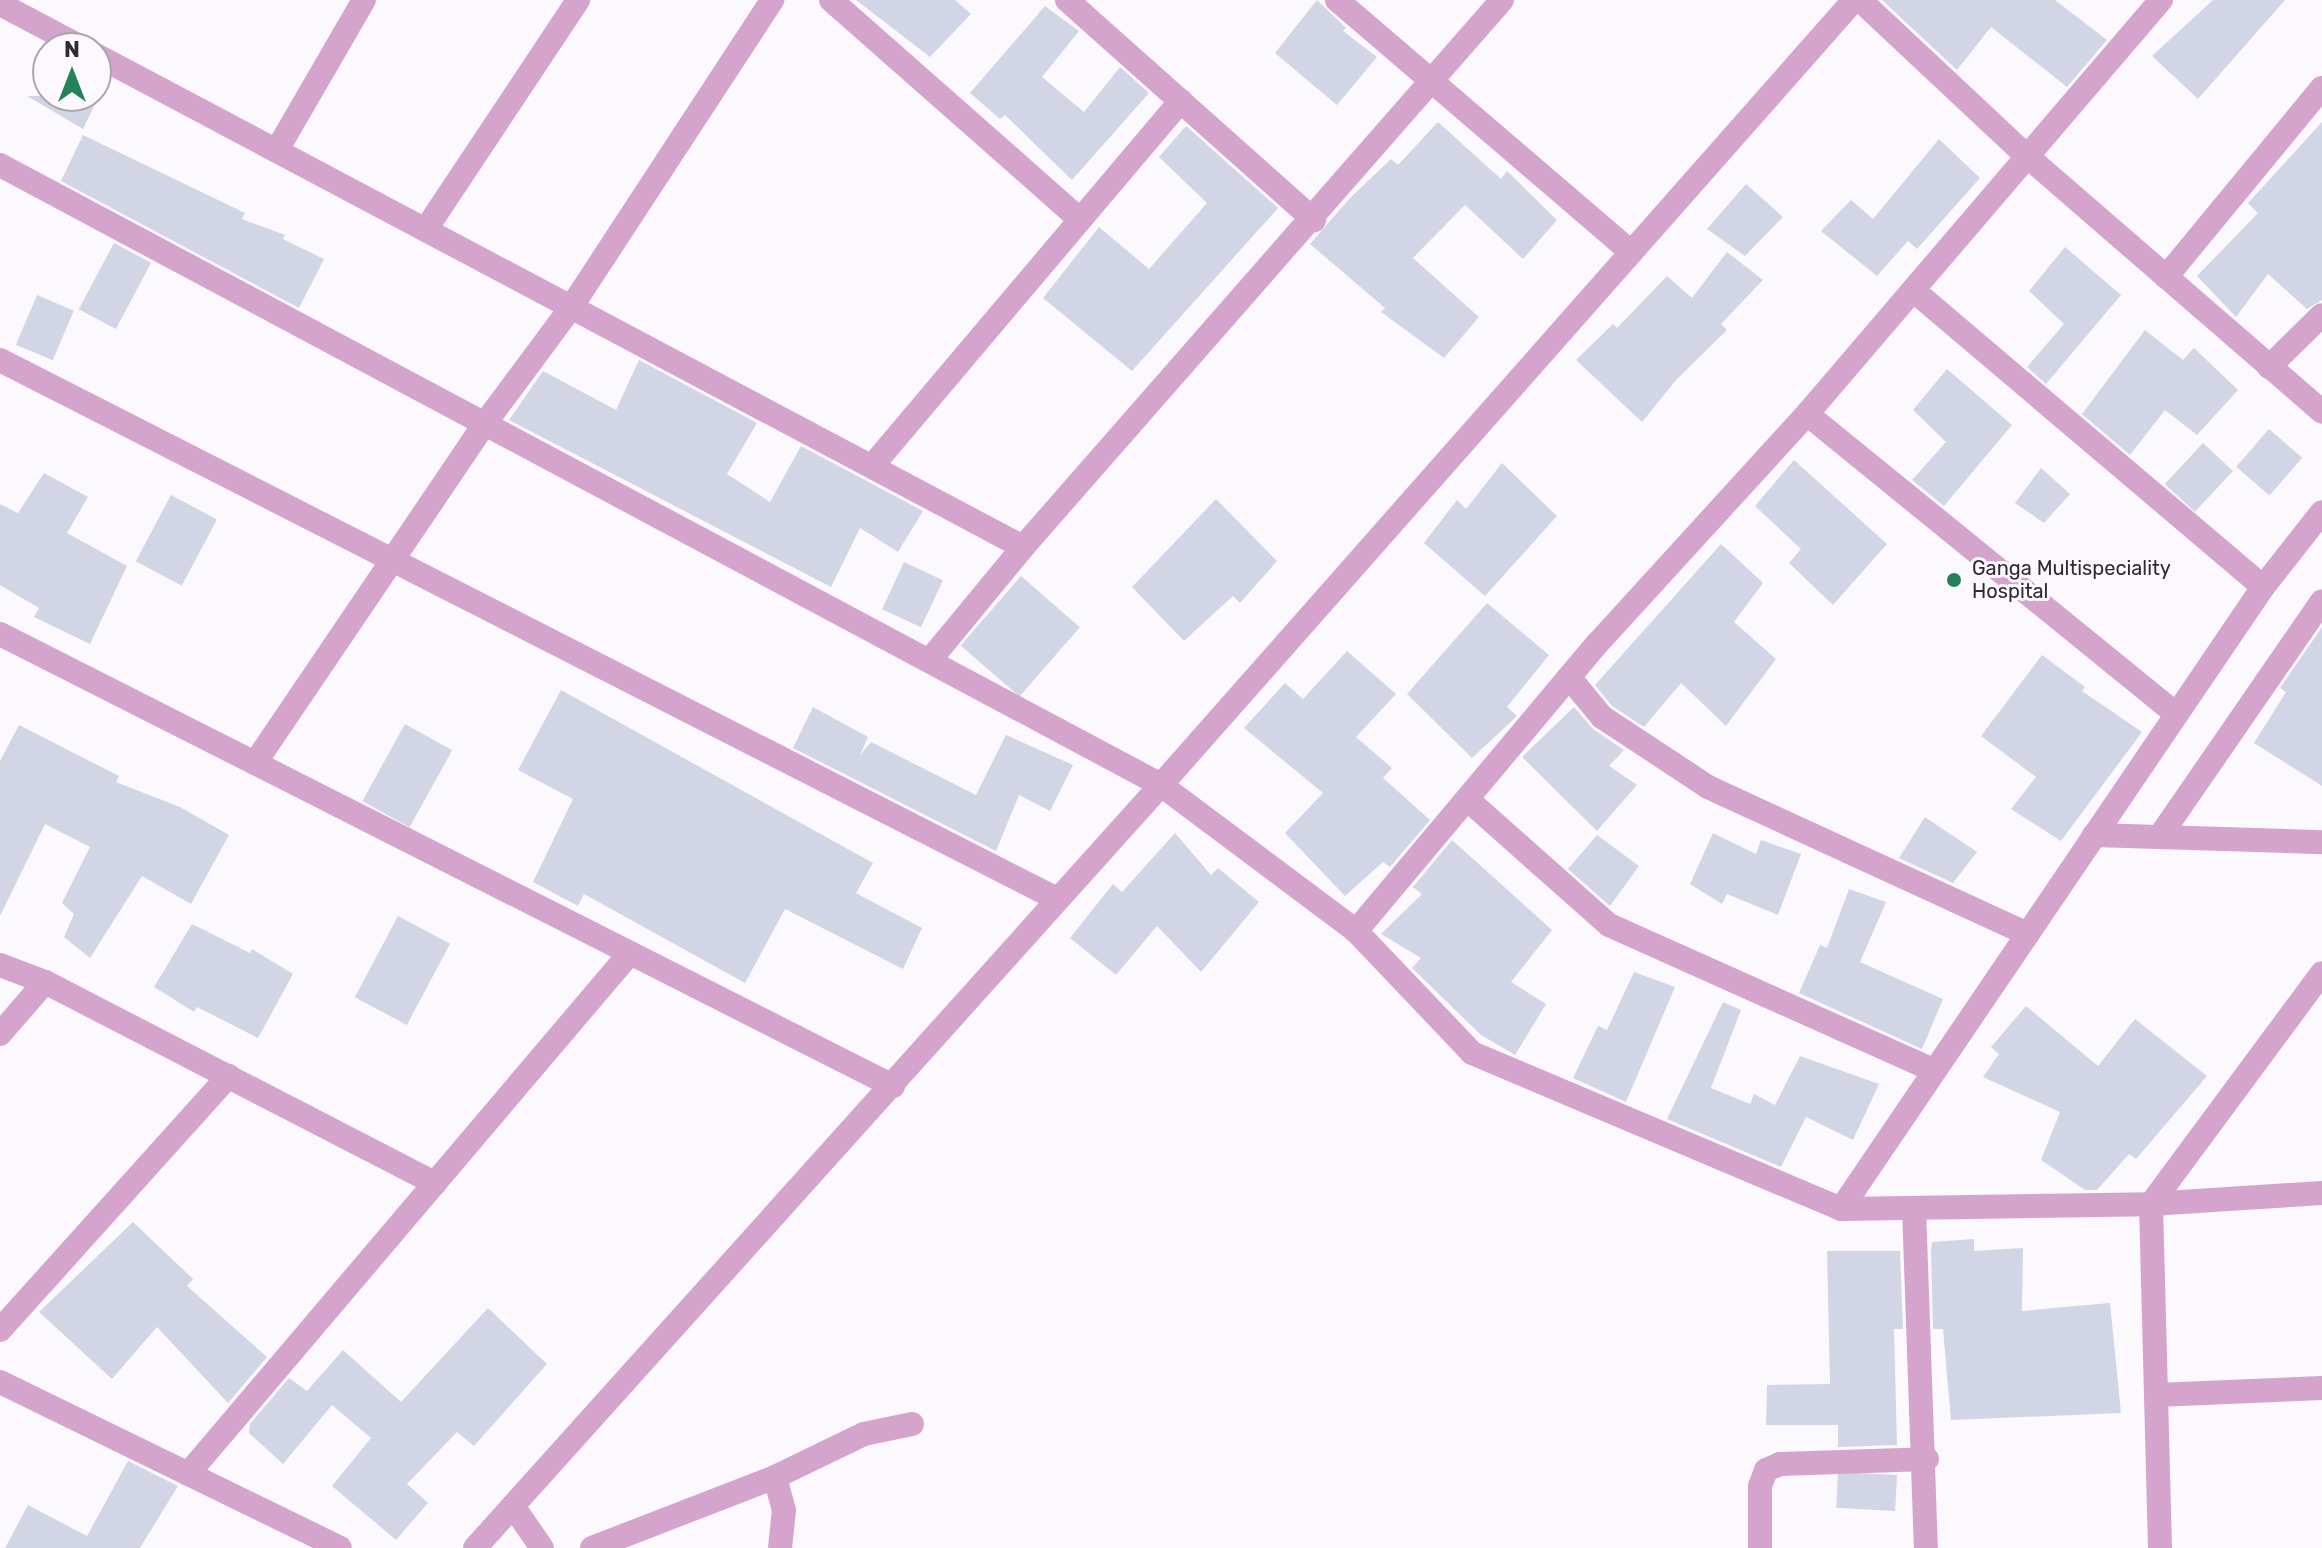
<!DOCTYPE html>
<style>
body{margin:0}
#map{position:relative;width:2322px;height:1548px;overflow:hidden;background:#fbf9fd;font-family:Rubik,sans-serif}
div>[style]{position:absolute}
.building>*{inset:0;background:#d1d5e5;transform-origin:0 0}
.minor>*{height:24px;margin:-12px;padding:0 12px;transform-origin:12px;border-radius:12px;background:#d4a4cd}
.dots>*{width:22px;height:22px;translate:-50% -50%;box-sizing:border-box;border:4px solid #fbf9fd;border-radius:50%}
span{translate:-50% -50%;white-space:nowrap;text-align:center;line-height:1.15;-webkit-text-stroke:6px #fbf9fd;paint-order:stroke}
.poi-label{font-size:20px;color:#2e2b31}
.left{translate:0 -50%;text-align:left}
.north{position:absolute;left:32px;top:32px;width:80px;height:80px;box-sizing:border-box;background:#fbf9fd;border:2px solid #a9a7ab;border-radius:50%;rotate:0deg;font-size:22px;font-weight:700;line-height:32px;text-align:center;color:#2e2b31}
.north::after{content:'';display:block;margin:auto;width:28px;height:36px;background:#258157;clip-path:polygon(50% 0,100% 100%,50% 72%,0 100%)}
</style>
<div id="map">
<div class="building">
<div style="clip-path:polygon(856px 0,955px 0,971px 14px,930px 57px)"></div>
<div style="clip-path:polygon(1317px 0,1346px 28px,1343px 31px,1377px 57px,1337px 105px,1275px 53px)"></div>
<div style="clip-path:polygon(1882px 0,2055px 0,2107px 40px,2067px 87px,1991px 27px,1957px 70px)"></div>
<div style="clip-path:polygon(2213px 0,2285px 0,2198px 99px,2152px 56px)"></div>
<div style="clip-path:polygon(1045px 6px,1079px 31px,1042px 77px,1084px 112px,1120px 67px,1149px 93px,1072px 180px,1005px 115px,1000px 119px,970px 93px)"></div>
<div style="clip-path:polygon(27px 96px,99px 96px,83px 129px)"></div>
<div style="clip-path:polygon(1438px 122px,1501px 179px,1507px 171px,1557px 220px,1523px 259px,1465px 205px,1413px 258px,1479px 317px,1444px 358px,1381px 312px,1385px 308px,1310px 244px,1350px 198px,1391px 159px,1398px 165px)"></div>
<div style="clip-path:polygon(2322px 122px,2322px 300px,2307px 309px,2268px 274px,2236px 317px,2197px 276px,2258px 213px,2248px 203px)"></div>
<div style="clip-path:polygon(1186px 126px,1278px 208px,1132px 371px,1043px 298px,1099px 227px,1149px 269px,1207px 203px,1159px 157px)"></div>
<div style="clip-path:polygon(83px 135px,245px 213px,242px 219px,285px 235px,283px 239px,324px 259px,299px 308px,61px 181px)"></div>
<div style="clip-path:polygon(1939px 139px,1980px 178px,1917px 249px,1908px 241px,1877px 276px,1821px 231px,1851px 200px,1873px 219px)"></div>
<div style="clip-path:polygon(1746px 184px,1783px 217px,1745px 256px,1707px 229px)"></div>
<div style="left:114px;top:243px;width:42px;height:75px;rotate:28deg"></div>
<div style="clip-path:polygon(2065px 247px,2121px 295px,2046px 384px,2027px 367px,2064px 324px,2029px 291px)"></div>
<div style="clip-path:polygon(1727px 252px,1763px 280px,1721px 324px,1727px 330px,1677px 379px,1642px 422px,1576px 360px,1613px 324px,1617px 328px,1667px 276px,1692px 298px)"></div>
<div style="left:37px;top:295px;width:40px;height:54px;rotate:23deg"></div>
<div style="clip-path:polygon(2145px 330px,2183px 360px,2194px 348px,2238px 390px,2197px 435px,2165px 410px,2130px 455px,2082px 414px)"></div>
<div style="clip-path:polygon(639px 360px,757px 423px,727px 474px,770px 502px,801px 446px,923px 511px,898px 552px,860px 528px,831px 587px,509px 420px,543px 371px,616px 410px)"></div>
<div style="clip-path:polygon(1947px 369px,2012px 425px,1944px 506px,1912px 480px,1946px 442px,1913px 410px)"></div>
<div style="left:2269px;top:429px;width:44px;height:50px;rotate:41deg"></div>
<div style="left:2203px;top:443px;width:41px;height:56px;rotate:43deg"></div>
<div style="clip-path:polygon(1794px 460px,1887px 544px,1833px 605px,1789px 563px,1801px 549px,1755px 506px)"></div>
<div style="clip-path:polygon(1502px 463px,1557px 516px,1485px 596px,1424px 543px,1457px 500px,1466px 509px)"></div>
<div style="clip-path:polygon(2041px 468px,2070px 494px,2044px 523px,2015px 503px)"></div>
<div style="clip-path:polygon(44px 473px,88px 497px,67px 533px,127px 566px,90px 644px,34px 617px,39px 608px,0 585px,0 504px,18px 513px)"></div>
<div style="left:171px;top:495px;width:52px;height:75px;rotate:28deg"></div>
<div style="clip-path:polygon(1216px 499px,1277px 561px,1240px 603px,1233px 596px,1184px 641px,1132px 587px)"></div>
<div style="clip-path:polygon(1721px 544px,1763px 583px,1734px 622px,1776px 659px,1726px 726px,1681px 683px,1644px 727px,1612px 706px,1595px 685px)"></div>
<div style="left:904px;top:562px;width:43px;height:52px;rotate:25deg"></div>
<div style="left:1021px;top:576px;width:78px;height:92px;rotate:41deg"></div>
<div style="clip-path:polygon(1487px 603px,1549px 655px,1507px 707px,1517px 716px,1472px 758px,1407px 694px)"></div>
<div style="clip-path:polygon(2322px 627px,2322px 786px,2254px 743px,2286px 692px,2280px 688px)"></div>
<div style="clip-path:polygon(1347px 651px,1396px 694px,1356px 737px,1392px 768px,1383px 778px,1430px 820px,1390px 867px,1383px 862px,1345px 896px,1285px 833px,1323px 793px,1244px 728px,1285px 683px,1303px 699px)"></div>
<div style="clip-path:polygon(2042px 655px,2085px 687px,2082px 691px,2142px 732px,2061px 841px,2011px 809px,2036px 777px,1981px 736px)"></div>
<div style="clip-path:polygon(561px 690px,873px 863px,856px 893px,922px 928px,903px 969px,785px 909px,745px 983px,584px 894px,578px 906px,533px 882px,573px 799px,518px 770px)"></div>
<div style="clip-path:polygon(813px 707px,868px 737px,860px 755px,871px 742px,976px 795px,1006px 735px,1073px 765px,1050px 811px,1019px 795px,996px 851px,793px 748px)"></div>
<div style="clip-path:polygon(1574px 707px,1593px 729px,1624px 750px,1609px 766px,1637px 785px,1597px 831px,1522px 757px)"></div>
<div style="left:405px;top:724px;width:54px;height:88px;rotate:29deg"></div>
<div style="clip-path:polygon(19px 725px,119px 776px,116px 782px,180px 807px,229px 835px,191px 904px,142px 876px,90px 958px,64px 937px,74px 914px,62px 903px,90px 847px,45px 824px,0 916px,0 761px)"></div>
<div style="clip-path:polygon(1925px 817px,1977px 852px,1953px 883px,1899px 858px)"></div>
<div style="clip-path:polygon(1175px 833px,1211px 875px,1218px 868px,1259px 902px,1201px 972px,1157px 926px,1116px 975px,1070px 938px,1113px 884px,1122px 892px)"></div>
<div style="clip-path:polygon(1713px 833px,1756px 854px,1761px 840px,1801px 854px,1778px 915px,1727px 894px,1722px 904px,1690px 884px)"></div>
<div style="clip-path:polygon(1597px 835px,1639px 866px,1610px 906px,1568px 869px)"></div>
<div style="clip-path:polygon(1452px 840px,1552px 930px,1511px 982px,1546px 1004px,1515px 1055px,1481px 1035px,1412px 968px,1421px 958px,1381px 934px,1422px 894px,1413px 887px)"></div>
<div style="clip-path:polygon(1849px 889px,1886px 902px,1860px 962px,1943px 999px,1922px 1049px,1799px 993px,1820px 945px,1827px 948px)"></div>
<div style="left:398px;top:916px;width:59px;height:92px;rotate:28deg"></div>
<div style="clip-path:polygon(192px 924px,250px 953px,252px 949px,293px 974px,258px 1038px,197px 1007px,194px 1012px,154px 987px)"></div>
<div style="clip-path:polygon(1634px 972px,1675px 987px,1626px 1102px,1573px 1078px,1598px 1026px,1607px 1030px)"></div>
<div style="clip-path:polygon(1723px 1002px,1741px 1010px,1711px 1088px,1750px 1104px,1754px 1094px,1775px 1105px,1800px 1056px,1879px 1084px,1853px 1140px,1806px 1117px,1781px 1167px,1667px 1119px)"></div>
<div style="clip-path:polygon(2026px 1006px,2098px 1066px,2135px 1019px,2207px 1076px,2136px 1159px,2129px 1154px,2097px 1190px,2085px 1190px,2041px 1160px,2060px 1112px,1983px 1077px,1999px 1054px,1991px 1047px)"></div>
<div style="clip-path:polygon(133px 1222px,193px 1279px,187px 1286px,267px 1357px,228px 1403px,157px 1327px,112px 1379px,39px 1312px)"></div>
<div style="clip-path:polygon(1974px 1239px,1974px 1251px,2023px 1248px,2022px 1311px,2110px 1303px,2121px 1413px,1951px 1420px,1943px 1329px,1933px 1329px,1931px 1251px,1932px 1242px)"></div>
<div style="clip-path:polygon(1827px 1251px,1900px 1251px,1903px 1329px,1894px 1329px,1897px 1445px,1838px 1447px,1838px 1425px,1766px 1425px,1767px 1385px,1830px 1384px)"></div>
<div style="clip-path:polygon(488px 1308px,547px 1364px,474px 1446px,457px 1432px,407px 1484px,428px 1503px,396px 1540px,332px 1486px,371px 1438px,332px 1405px,283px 1464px,249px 1433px,250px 1424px,289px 1378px,307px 1391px,343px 1350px,401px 1402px)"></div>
<div style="clip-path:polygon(128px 1461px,178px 1486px,140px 1548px,5px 1548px,28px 1505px,87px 1536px)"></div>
<div style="left:1897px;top:1475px;width:36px;height:59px;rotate:93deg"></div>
</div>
<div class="minor">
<div style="left:831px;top:0;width:331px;rotate:41.4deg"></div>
<div style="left:1067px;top:0;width:331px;rotate:41.7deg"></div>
<div style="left:1337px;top:0;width:387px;rotate:40.6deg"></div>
<div style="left:1860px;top:0;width:230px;rotate:43.1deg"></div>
<div style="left:2028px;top:157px;width:389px;rotate:40.9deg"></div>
<div style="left:0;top:4px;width:94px;rotate:27.9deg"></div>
<div style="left:96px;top:55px;width:1049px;rotate:27.96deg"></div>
<div style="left:277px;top:150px;width:173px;rotate:-59.9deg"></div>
<div style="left:0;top:165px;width:1316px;rotate:28.1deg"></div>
<div style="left:1161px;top:785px;width:244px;rotate:36.8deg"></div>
<div style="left:1356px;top:931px;width:168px;rotate:46.4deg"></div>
<div style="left:1472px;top:1053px;width:401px;rotate:22.9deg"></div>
<div style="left:1841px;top:1209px;width:310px;rotate:-0.9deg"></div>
<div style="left:2151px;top:1204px;width:171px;rotate:-3.7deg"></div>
<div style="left:426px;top:229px;width:275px;rotate:-56.4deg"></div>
<div style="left:2166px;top:277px;width:245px;rotate:-50.5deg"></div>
<div style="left:1913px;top:290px;width:459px;rotate:40.3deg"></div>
<div style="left:0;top:360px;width:1186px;rotate:27.02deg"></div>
<div style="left:2269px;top:367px;width:74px;rotate:-44.5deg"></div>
<div style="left:1807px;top:414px;width:476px;rotate:39.1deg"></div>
<div style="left:873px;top:465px;width:477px;rotate:-49.8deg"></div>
<div style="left:0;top:634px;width:1001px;rotate:26.85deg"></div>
<div style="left:930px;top:660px;width:146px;rotate:-50.5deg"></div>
<div style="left:1023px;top:547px;width:727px;rotate:-48.79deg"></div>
<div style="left:1569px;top:677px;width:52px;rotate:50.5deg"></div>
<div style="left:1602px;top:717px;width:127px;rotate:33.4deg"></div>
<div style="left:1708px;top:787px;width:352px;rotate:24.7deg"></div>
<div style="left:255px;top:763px;width:412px;rotate:-55.9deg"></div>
<div style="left:486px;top:422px;width:144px;rotate:-53.4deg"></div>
<div style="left:572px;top:306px;width:366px;rotate:-56.8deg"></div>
<div style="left:1467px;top:799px;width:190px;rotate:41.6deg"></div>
<div style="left:1609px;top:925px;width:355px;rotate:24.1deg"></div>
<div style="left:2094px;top:835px;width:228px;rotate:1.8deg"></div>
<div style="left:2160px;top:836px;width:285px;rotate:-55.4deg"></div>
<div style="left:1356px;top:931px;width:375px;rotate:-50deg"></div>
<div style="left:1597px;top:644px;width:311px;rotate:-47.6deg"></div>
<div style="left:1807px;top:414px;width:545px;rotate:-49.47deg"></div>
<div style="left:0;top:965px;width:48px;rotate:20.7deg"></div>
<div style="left:0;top:1034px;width:69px;rotate:-49.1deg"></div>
<div style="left:45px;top:982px;width:439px;rotate:27.3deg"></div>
<div style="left:1914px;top:1208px;width:340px;rotate:88deg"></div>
<div style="left:1841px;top:1209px;width:752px;rotate:-55.84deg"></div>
<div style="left:2263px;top:587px;width:95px;rotate:-51.8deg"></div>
<div style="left:0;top:1330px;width:342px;rotate:-48deg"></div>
<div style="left:0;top:1382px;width:378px;rotate:26deg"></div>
<div style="left:2156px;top:1395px;width:166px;rotate:-2.4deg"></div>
<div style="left:188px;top:1474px;width:683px;rotate:-49.69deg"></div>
<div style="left:775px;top:1477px;width:34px;rotate:75deg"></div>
<div style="left:784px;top:1510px;width:38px;rotate:96deg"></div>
<div style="left:513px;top:1506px;width:51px;rotate:55.4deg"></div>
<div style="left:475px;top:1548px;width:1026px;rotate:-48.04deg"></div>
<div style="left:1161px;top:785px;width:1047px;rotate:-48.56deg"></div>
<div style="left:592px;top:1548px;width:196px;rotate:-21.2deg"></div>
<div style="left:775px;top:1477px;width:99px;rotate:-25.8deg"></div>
<div style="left:864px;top:1434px;width:49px;rotate:-11.8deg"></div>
<div style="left:1760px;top:1548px;width:62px;rotate:-90deg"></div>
<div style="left:1760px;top:1486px;width:17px;rotate:-69deg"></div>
<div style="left:1766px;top:1470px;width:15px;rotate:-23deg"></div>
<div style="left:1780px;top:1464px;width:147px;rotate:-1.9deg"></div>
<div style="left:2160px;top:1548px;width:344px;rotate:-91.5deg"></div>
<div style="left:2151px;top:1204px;width:287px;rotate:-53.5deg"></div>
</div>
<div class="dots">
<div style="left:1954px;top:580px;background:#258157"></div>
</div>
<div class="poi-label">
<span class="left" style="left:1972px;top:580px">Ganga Multispeciality<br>Hospital</span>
</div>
<div class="north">N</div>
</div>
